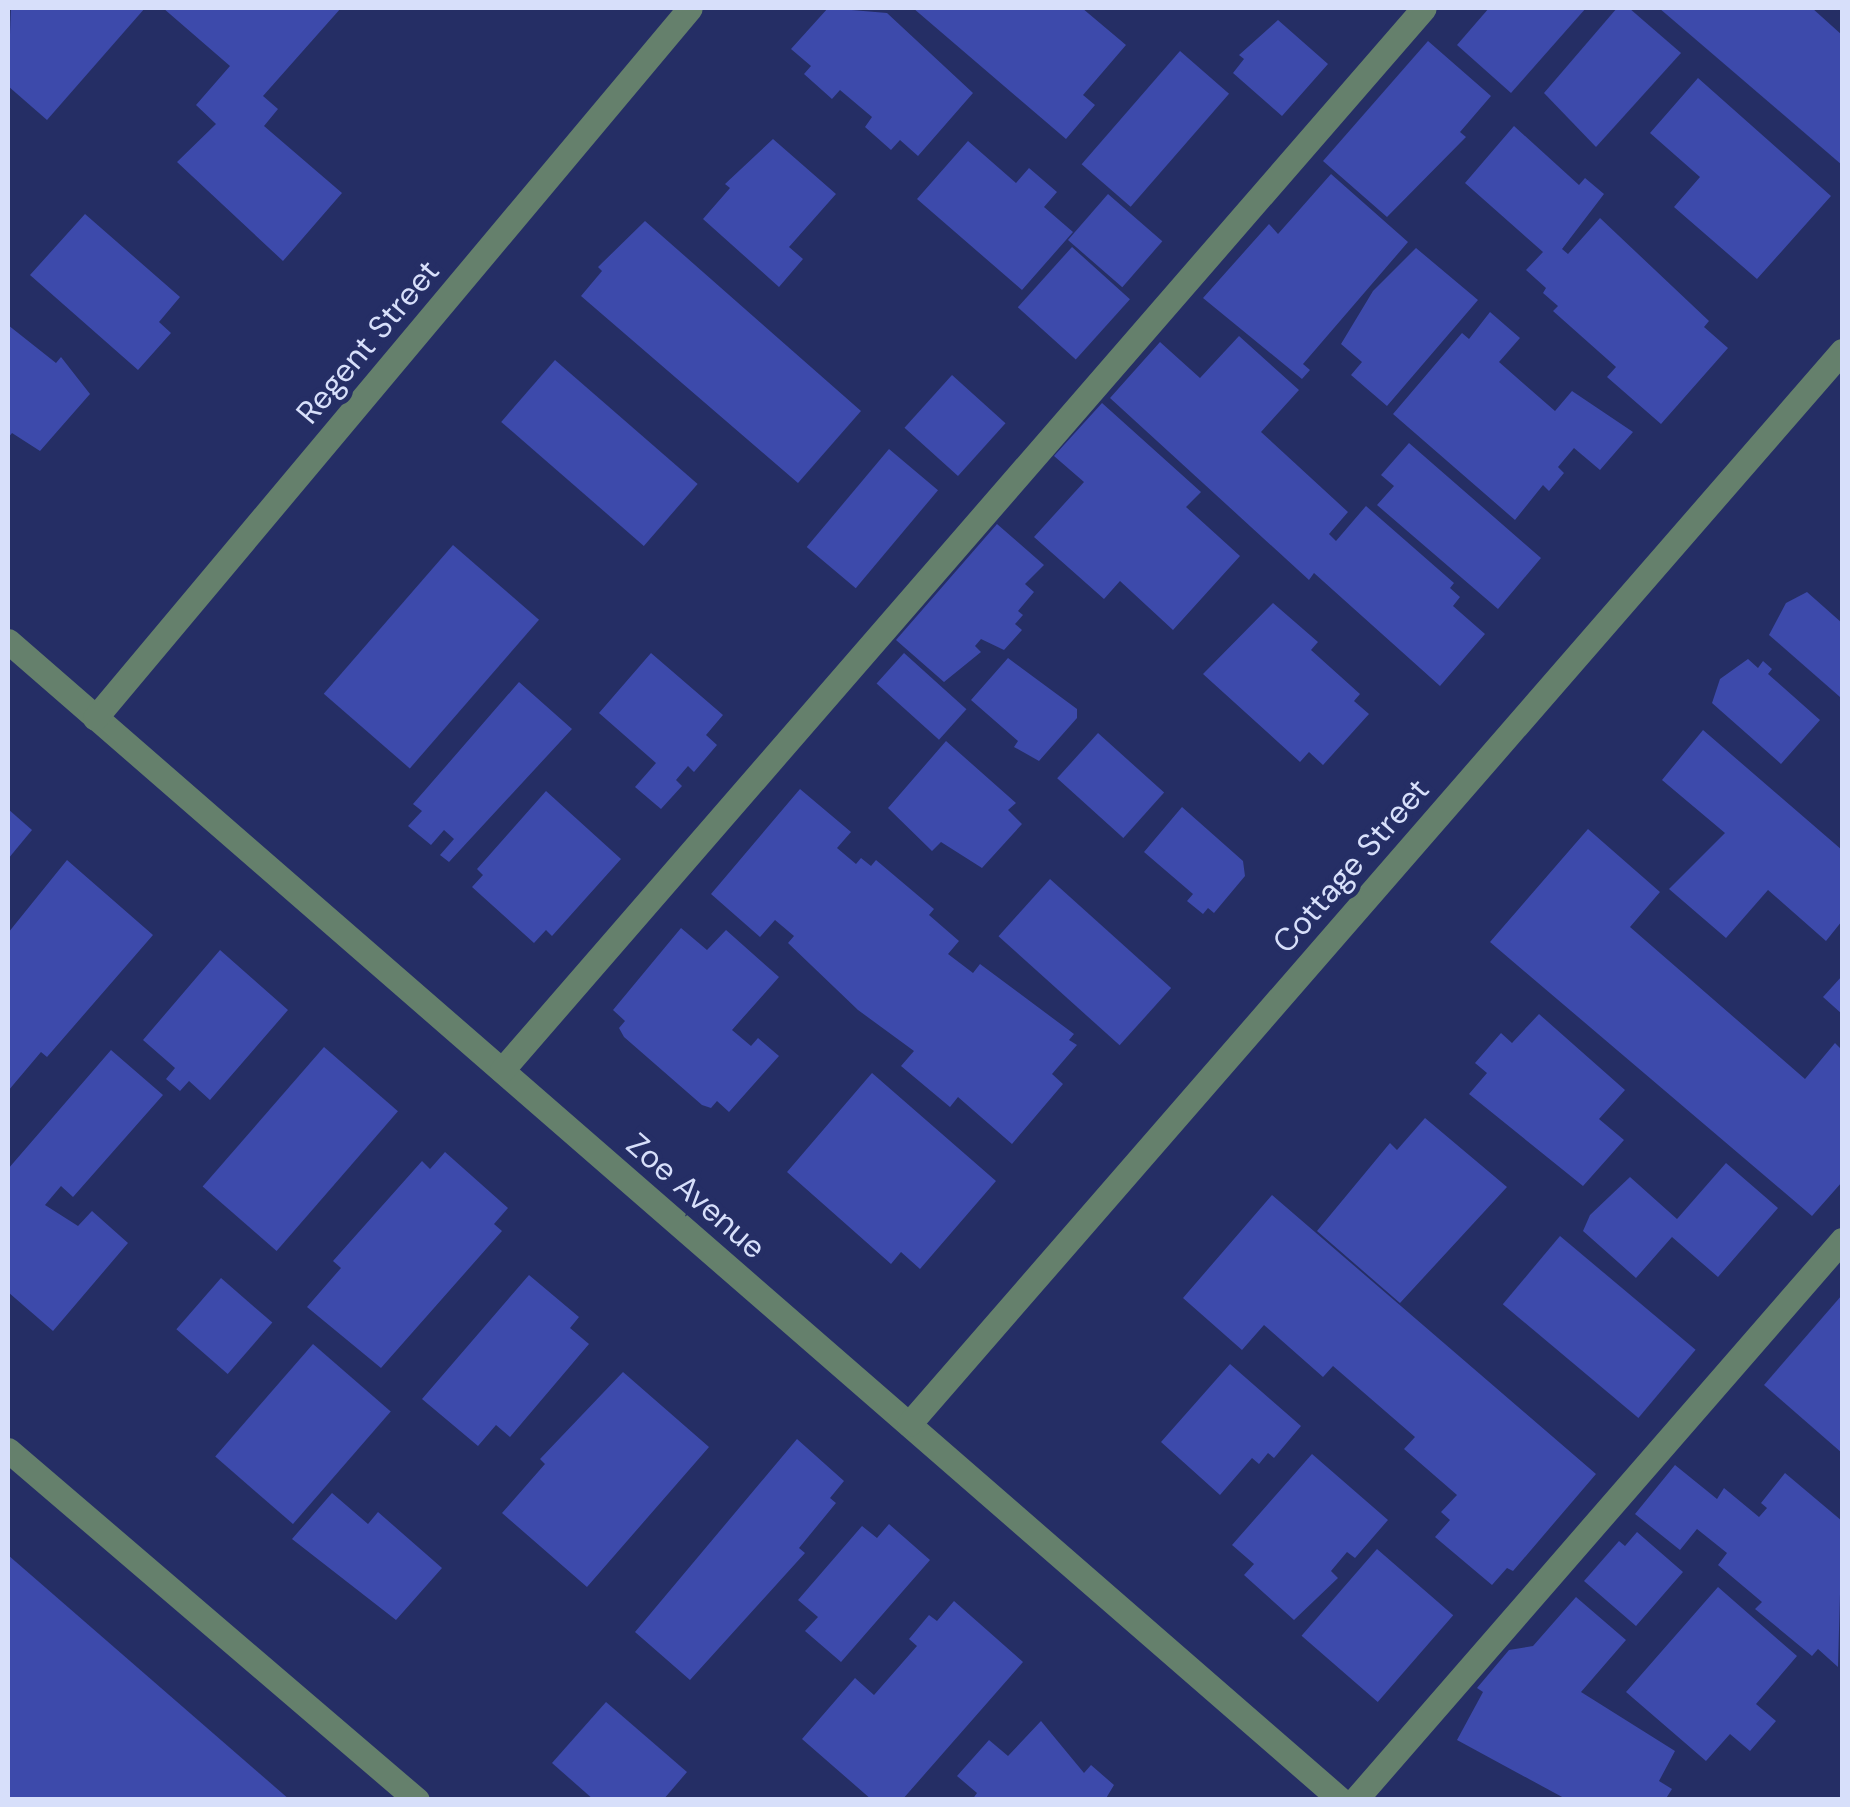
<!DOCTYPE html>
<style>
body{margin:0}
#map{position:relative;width:1850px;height:1807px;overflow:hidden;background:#252e65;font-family:"DM Sans",sans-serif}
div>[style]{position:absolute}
.building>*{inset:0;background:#3d4aab;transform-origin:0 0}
.minor>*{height:25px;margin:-12.5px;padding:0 12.5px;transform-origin:12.5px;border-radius:12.5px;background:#65806c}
span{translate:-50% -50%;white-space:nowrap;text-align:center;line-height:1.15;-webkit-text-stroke:10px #252e65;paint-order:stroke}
.street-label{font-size:32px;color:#d7dffa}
.frame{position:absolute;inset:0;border:10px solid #d7dffa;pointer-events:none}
</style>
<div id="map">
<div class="building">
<div style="clip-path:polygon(11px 8px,145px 8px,47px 120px,8px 86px)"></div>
<div style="clip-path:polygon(163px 8px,341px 8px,263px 96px,278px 109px,264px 126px,342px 193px,283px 261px,177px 162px,216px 124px,196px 105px,230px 66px)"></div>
<div style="clip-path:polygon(828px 8px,887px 13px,973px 93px,918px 156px,900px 140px,891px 150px,865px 127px,872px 117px,840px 90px,832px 99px,804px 74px,811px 66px,791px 49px)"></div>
<div style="clip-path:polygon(913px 8px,1082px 8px,1126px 45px,1083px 95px,1095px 105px,1066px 139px)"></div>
<div style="clip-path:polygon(1489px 8px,1586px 8px,1511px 93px,1457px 45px)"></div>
<div style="clip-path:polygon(1617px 8px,1629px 8px,1681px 53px,1596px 147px,1544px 93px)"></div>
<div style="clip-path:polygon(1659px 8px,1812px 8px,1842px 35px,1842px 165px)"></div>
<div style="clip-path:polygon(1278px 20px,1328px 64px,1282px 116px,1233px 73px,1244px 59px,1239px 55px)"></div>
<div style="clip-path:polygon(1428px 41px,1491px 96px,1460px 132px,1466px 137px,1387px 217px,1323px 161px)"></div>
<div style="left:1180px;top:51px;width:65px;height:150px;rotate:41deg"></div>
<div style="clip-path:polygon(1698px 78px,1831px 196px,1757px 279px,1674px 207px,1700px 177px,1650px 133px)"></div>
<div style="clip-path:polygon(1514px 126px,1579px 185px,1585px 178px,1604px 194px,1562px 249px,1568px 254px,1600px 218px,1709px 321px,1704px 327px,1728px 348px,1661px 424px,1607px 377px,1616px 367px,1553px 311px,1558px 306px,1543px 293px,1546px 288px,1526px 270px,1543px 252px,1465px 183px)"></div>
<div style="clip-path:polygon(773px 139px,836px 194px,789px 247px,803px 259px,779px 287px,703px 219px,730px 188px,725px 184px)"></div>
<div style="clip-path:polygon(968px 141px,1016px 183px,1029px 168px,1057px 192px,1044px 207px,1073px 232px,1022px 290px,917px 199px)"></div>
<div style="clip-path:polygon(1331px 174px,1408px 242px,1303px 364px,1310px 370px,1302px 379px,1203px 298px,1269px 224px,1278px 234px)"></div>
<div style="left:1108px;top:194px;width:72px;height:61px;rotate:41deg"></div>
<div style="clip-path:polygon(85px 214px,180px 297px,159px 322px,171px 333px,138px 370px,30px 275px)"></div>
<div style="clip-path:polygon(645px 221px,861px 411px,798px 483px,581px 296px,602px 271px,598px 267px)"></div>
<div style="left:1072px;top:247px;width:78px;height:81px;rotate:42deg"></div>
<div style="clip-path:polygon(1416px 248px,1478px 300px,1387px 406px,1351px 375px,1362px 362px,1341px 344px,1373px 291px)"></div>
<div style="clip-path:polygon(1490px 312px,1520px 338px,1499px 362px,1555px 411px,1572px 391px,1633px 432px,1600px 470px,1574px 448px,1558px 467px,1564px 473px,1549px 491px,1543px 485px,1515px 520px,1393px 414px,1462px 333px,1469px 339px)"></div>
<div style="clip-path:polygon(8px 325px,56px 363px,61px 357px,90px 394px,40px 451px,12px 433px,8px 438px)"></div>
<div style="clip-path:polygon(1239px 336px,1299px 390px,1261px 432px,1348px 512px,1329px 534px,1336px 541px,1366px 506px,1454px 583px,1450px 588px,1460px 597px,1453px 606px,1485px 634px,1440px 686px,1314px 573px,1309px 580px,1110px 398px,1160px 342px,1200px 378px)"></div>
<div style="left:555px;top:360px;width:189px;height:82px;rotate:41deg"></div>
<div style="left:952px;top:375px;width:72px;height:71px;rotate:42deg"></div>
<div style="clip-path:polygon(1102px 403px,1201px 492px,1186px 507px,1240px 556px,1173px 630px,1120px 581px,1104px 599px,1034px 537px,1084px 482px,1054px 456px)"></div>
<div style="clip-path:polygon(1409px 443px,1541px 558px,1498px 609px,1377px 505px,1394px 486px,1381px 475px)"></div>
<div style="left:889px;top:449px;width:64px;height:128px;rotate:40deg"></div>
<div style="clip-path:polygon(997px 524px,1044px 565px,1025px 584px,1034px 592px,1018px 611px,1023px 615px,1015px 624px,1022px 630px,1004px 650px,981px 639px,975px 646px,981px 652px,944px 682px,896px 640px)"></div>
<div style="left:453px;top:545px;width:114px;height:197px;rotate:41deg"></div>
<div style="clip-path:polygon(1807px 592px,1842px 623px,1840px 697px,1769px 635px,1786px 603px)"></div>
<div style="clip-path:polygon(1273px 603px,1318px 642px,1311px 650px,1360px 694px,1354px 701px,1369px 714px,1323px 765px,1309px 752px,1300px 762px,1203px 674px)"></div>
<div style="clip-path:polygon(651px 653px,723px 715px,706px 735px,717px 745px,694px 772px,688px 766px,676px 780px,682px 786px,661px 809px,635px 787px,656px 763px,599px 713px)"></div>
<div style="left:904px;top:653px;width:84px;height:41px;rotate:42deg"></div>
<div style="clip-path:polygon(1008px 658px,1077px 709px,1077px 718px,1039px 761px,1014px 747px,1018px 741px,971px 700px)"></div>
<div style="clip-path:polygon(1748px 659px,1758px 668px,1763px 661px,1772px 669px,1768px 674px,1820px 720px,1781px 764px,1712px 703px,1720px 679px)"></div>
<div style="clip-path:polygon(519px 682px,572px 729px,449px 862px,440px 855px,454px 839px,444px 830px,431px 845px,408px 826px,422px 811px,413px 804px)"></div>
<div style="clip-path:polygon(1703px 730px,1842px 850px,1842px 921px,1826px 941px,1768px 890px,1726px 938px,1669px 889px,1725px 833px,1662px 780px)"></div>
<div style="left:1098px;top:733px;width:89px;height:61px;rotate:42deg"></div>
<div style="clip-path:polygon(946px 741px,1016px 803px,1008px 810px,1022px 824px,982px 868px,941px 842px,932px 851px,888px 808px)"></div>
<div style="clip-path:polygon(800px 789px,851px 832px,837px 848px,856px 864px,861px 858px,871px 866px,876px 860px,934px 909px,929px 915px,959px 941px,948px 954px,973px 973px,980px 964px,1074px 1034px,1069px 1040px,1077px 1045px,1052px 1074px,1063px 1084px,1012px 1144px,958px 1097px,950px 1107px,901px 1066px,914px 1051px,858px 1010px,788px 943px,794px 936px,775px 920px,760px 937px,711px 894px)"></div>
<div style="clip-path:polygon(546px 791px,621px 859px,552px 936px,546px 930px,534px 943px,472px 887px,483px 875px,477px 869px)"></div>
<div style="clip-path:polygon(1182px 807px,1243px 861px,1245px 876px,1214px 913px,1208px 908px,1203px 914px,1187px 901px,1193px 894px,1144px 852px)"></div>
<div style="clip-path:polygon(8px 809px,32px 830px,8px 859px)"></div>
<div style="clip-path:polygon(1588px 829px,1660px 892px,1630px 927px,1805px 1079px,1835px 1043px,1842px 1050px,1842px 1182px,1812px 1216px,1490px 942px)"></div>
<div style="clip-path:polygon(67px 860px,153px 935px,47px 1057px,41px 1052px,8px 1091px,8px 933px)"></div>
<div style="left:1050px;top:879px;width:163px;height:77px;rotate:42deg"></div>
<div style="clip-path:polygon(681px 928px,707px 950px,726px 930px,779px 977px,732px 1030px,751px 1046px,758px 1038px,779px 1056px,729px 1112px,717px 1101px,711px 1108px,702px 1105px,624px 1037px,619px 1028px,625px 1021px,613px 1010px)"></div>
<div style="clip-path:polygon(220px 950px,288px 1010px,210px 1100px,189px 1081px,180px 1091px,166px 1079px,175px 1068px,143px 1040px)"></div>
<div style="clip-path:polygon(1842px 976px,1842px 1014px,1823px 997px)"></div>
<div style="clip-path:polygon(1539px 1014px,1625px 1090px,1599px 1119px,1624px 1140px,1583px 1186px,1469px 1094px,1487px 1073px,1475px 1063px,1501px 1033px,1512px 1043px)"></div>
<div style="left:324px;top:1047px;width:98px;height:185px;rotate:41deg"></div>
<div style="clip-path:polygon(111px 1050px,163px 1095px,73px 1197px,61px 1186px,45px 1205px,78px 1226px,92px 1211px,128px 1243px,53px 1331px,8px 1292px,8px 1169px)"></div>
<div style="clip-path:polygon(872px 1073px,996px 1181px,920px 1269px,901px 1252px,891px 1264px,787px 1172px)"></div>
<div style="clip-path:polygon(1425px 1118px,1507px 1187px,1400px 1303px,1317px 1231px,1390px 1143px,1397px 1150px)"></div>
<div style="clip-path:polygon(445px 1152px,508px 1208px,494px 1224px,502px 1231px,381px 1368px,307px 1307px,341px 1268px,333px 1261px,422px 1161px,430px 1169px)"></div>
<div style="clip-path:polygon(1726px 1163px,1778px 1208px,1718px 1277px,1672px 1237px,1636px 1278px,1583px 1231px,1590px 1215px,1630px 1177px,1677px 1219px)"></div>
<div style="clip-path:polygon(1272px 1195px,1596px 1474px,1513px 1571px,1507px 1568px,1492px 1585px,1435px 1537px,1450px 1520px,1441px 1512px,1457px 1495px,1404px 1449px,1415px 1437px,1333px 1366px,1323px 1377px,1264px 1325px,1242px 1350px,1183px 1298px)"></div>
<div style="left:1560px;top:1236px;width:177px;height:89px;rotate:40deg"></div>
<div style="clip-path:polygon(529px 1275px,579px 1317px,570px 1328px,589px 1344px,510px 1437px,496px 1425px,478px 1446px,422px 1399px)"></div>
<div style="left:221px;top:1278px;width:68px;height:68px;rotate:41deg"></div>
<div style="clip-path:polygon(1842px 1295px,1842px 1453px,1764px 1385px)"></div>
<div style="left:313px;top:1344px;width:103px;height:149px;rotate:41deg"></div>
<div style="clip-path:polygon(1230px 1364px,1301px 1426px,1274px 1458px,1268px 1453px,1259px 1464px,1252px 1458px,1220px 1495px,1161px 1442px)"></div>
<div style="clip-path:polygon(623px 1372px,709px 1447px,587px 1587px,502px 1513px,545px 1464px,540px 1459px)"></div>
<div style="clip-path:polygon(797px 1439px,844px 1481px,830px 1498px,836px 1503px,799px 1548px,805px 1553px,690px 1680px,635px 1632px)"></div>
<div style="clip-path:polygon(1312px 1454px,1388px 1520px,1355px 1558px,1347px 1552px,1331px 1571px,1338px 1578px,1294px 1620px,1244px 1575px,1254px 1564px,1232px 1545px)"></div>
<div style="clip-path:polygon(1675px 1465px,1717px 1499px,1724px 1488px,1759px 1517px,1767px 1508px,1761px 1503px,1785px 1473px,1842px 1521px,1838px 1667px,1818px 1649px,1812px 1656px,1755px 1609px,1762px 1602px,1718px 1565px,1727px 1553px,1697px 1529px,1680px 1550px,1635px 1514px)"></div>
<div style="clip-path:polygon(332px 1493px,368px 1524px,378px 1512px,442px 1568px,396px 1620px,292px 1539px)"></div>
<div style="clip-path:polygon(889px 1524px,930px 1560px,841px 1662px,805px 1631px,818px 1617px,798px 1600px,862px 1526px,877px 1538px)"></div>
<div style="clip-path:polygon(1637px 1532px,1683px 1572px,1636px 1626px,1584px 1581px,1619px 1541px,1625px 1546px)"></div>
<div style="left:1377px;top:1549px;width:101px;height:115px;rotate:41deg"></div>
<div style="clip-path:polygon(8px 1555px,290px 1800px,8px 1800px)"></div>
<div style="clip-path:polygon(1718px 1587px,1797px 1656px,1756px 1704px,1776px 1721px,1750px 1751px,1730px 1734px,1706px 1761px,1626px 1692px)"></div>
<div style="clip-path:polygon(1576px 1597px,1626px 1640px,1581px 1692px,1675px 1751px,1659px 1781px,1672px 1789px,1665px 1800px,1564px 1798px,1457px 1740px,1483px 1692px,1477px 1688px,1509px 1650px,1533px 1646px)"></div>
<div style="clip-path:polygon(954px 1601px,1023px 1662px,902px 1800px,872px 1800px,802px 1739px,855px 1678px,874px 1695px,917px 1646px,909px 1639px,929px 1615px,937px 1621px)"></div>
<div style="clip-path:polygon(606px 1702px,687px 1772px,663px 1800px,594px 1800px,552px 1763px)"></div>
<div style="clip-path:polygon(1041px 1721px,1084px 1773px,1091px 1765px,1114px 1785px,1105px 1800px,972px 1800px,977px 1793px,957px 1776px,989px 1740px,1008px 1756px)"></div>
</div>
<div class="minor">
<div style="left:8px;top:641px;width:1766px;rotate:41.01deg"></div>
<div style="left:95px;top:718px;width:926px;rotate:-50.04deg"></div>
<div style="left:502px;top:1070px;width:1406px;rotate:-49.04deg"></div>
<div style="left:909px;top:1424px;width:1422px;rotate:-48.99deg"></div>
<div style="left:8px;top:1450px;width:538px;rotate:40.56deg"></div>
<div style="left:1355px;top:1800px;width:742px;rotate:-48.99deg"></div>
</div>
<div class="street-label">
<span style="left:368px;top:342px;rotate:-50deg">Regent Street</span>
<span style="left:1351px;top:866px;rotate:-49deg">Cottage Street</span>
<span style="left:696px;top:1196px;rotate:41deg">Zoe Avenue</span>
</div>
<div class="frame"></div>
</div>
